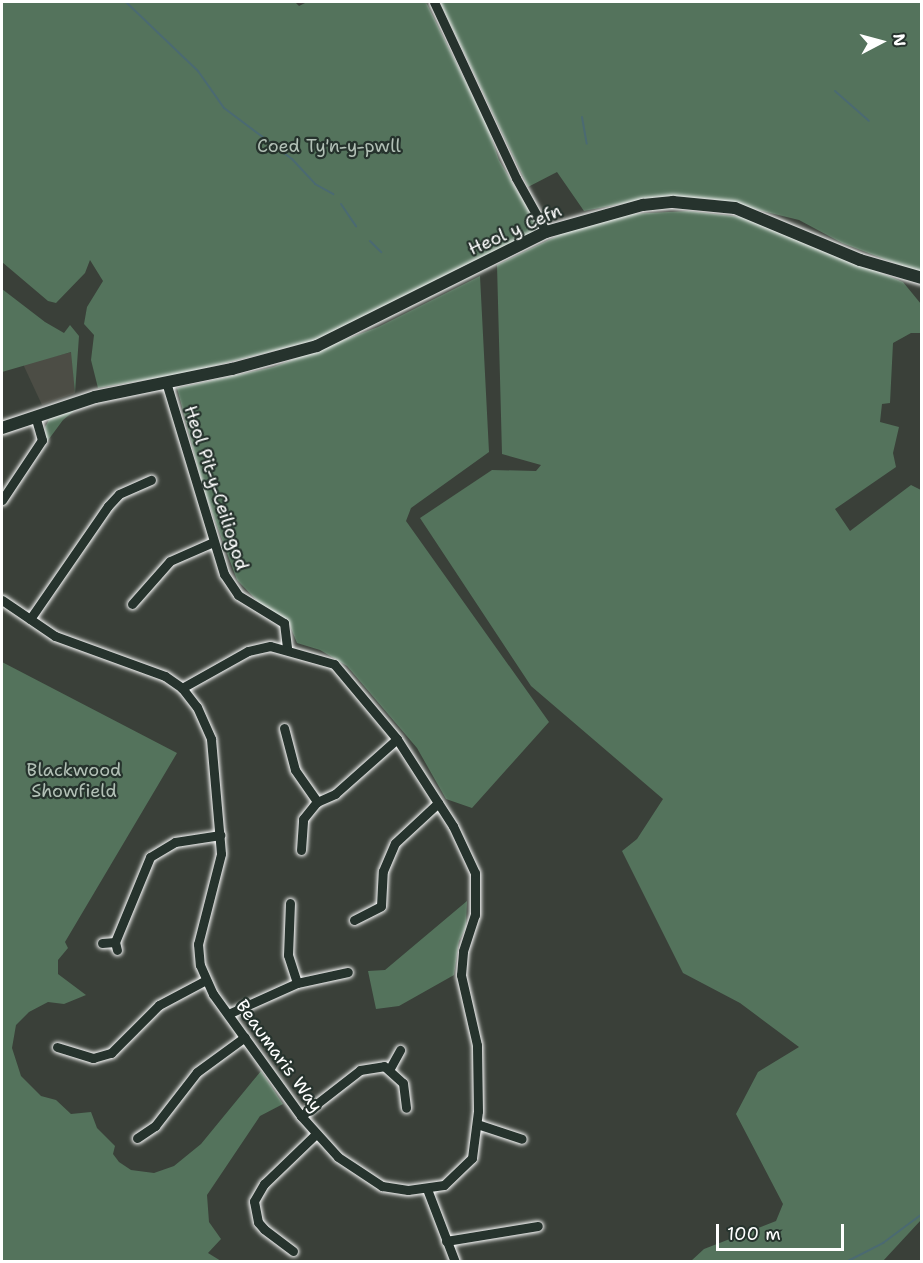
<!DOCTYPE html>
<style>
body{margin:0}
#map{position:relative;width:923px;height:1263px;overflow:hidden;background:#3a4039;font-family:"Shantell Sans",sans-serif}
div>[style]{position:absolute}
.built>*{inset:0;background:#4c4d45}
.green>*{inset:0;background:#54735c}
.stream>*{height:2px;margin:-1px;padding:0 1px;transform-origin:1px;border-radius:1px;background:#4b6a72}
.roads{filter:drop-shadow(0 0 2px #fff) drop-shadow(0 0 2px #fff)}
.street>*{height:9px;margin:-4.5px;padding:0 4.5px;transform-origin:4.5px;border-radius:4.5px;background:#26332d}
.secondary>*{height:12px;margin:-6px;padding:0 6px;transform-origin:6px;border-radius:6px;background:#26332d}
span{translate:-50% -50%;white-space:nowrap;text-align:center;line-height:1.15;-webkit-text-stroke:4.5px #26332d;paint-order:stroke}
.park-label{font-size:18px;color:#b2c0b6}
.street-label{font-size:18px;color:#fff}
.frame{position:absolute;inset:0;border:3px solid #fff;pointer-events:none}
.north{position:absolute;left:851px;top:12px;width:60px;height:60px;-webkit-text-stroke:4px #26332d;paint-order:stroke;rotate:84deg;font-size:16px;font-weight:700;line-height:24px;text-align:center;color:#fff}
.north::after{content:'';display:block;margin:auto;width:21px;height:27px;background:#fff;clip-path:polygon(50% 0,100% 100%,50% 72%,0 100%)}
.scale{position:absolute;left:716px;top:1224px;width:128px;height:27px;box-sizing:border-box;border:3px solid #fff;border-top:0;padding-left:8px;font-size:18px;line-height:21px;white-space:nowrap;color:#fff;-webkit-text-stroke:4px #26332d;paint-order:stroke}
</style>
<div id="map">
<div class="built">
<div style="clip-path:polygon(72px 352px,75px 393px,42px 405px,23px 364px)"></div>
</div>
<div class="green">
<div style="clip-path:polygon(2px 2px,295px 2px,299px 6px,307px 2px,426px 2px,487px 125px,499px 160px,537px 224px,534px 232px,317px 340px,185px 373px,98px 388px,91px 360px,94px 335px,84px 324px,87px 307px,103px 281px,90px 260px,85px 273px,56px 303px,48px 301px,2px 262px)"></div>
<div style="clip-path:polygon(440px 2px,921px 2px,921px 273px,842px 243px,799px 220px,713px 199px,658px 197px,584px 211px,557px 172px,528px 187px)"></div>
<div style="clip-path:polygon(689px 211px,750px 218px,903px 282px,921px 304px,921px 333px,911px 333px,893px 343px,890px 403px,882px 404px,880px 422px,899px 427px,893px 453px,896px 467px,835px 509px,850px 531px,911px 485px,921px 490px,921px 1220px,883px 1261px,691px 1261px,704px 1249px,776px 1221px,783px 1204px,736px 1114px,758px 1072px,799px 1047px,740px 1003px,683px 973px,622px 851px,637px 839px,663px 799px,531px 686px,420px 518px,492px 470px,536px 471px,541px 465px,502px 454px,497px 265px,565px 232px,628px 214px)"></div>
<div style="clip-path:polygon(480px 276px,489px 452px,411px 508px,406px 521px,549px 722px,472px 808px,446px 799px,417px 748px,347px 666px,320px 650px,297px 643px,288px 621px,259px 603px,237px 580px,204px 491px,177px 388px,273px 367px,378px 327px)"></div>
<div style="clip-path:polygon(2px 289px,45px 322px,64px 333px,70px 325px,79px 336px,75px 393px,71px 352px,2px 372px)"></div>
<div style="clip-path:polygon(79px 407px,63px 420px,46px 443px,45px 427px,50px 418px)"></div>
<div style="clip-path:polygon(2px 662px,177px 753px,65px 942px,68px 948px,58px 960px,58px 974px,86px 995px,64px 1004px,48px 1002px,29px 1012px,16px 1025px,12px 1048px,21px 1076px,41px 1096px,56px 1100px,71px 1114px,91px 1112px,97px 1128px,115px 1146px,113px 1154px,119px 1162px,131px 1170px,154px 1173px,174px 1166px,201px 1144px,261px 1071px,283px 1104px,260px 1116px,207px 1195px,209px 1222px,221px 1239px,208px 1253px,221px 1261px,2px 1261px)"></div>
<div style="clip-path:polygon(467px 901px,466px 927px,459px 941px,454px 975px,399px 1006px,376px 1009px,368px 971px,385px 970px)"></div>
</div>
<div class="stream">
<div style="left:126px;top:2px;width:100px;rotate:43.8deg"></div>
<div style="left:198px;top:71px;width:45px;rotate:54.9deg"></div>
<div style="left:224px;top:108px;width:85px;rotate:36.9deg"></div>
<div style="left:292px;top:159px;width:34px;rotate:47deg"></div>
<div style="left:315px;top:184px;width:21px;rotate:29deg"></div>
<div style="left:835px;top:91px;width:45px;rotate:41.4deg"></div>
<div style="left:582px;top:117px;width:27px;rotate:80deg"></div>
<div style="left:341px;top:204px;width:27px;rotate:56deg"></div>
<div style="left:370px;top:241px;width:16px;rotate:45deg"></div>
<div style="left:846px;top:1262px;width:42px;rotate:-27.2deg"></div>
<div style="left:883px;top:1243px;width:49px;rotate:-36.6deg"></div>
</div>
<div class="roads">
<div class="street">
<div style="left:434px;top:2px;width:194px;rotate:65deg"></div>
<div style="left:516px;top:178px;width:62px;rotate:60.9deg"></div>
<div style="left:166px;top:382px;width:201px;rotate:73.2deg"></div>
<div style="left:224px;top:574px;width:25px;rotate:56deg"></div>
<div style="left:238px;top:595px;width:54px;rotate:31.3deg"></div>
<div style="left:284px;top:623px;width:25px;rotate:83deg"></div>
<div style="left:2px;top:500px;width:72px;rotate:-56.3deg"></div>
<div style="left:42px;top:440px;width:25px;rotate:-106deg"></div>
<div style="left:2px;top:600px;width:64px;rotate:34.2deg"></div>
<div style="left:55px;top:636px;width:117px;rotate:20deg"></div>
<div style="left:165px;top:676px;width:21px;rotate:35deg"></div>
<div style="left:182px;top:688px;width:24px;rotate:52deg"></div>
<div style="left:197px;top:707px;width:35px;rotate:66deg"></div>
<div style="left:211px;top:739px;width:115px;rotate:85deg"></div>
<div style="left:221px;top:854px;width:93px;rotate:104.3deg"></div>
<div style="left:198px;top:944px;width:21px;rotate:85deg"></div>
<div style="left:200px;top:965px;width:32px;rotate:66deg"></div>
<div style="left:213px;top:994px;width:150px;rotate:54.2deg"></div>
<div style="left:301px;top:1116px;width:55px;rotate:47.9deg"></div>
<div style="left:338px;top:1157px;width:53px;rotate:33.4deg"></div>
<div style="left:382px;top:1186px;width:26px;rotate:9deg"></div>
<div style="left:408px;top:1190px;width:36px;rotate:-8deg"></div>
<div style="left:444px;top:1185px;width:39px;rotate:-44deg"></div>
<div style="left:472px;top:1158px;width:47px;rotate:-82.7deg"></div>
<div style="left:478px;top:1111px;width:66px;rotate:-90.9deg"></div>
<div style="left:477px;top:1045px;width:72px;rotate:-102.9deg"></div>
<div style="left:461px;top:975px;width:24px;rotate:-85deg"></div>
<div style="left:463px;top:951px;width:38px;rotate:-72deg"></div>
<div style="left:475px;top:915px;width:42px;rotate:-90deg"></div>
<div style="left:475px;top:873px;width:52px;rotate:-115.1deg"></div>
<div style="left:453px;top:826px;width:103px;rotate:-122.8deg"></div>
<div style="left:397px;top:739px;width:98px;rotate:-130deg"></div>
<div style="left:334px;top:664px;width:66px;rotate:-164.3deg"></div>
<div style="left:270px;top:646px;width:23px;rotate:167deg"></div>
<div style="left:248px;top:651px;width:76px;rotate:150.7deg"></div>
<div style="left:132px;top:604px;width:57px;rotate:-48.5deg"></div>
<div style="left:170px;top:561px;width:47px;rotate:-23.8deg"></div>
<div style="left:30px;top:619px;width:137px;rotate:-55.4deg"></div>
<div style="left:108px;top:506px;width:16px;rotate:-47deg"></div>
<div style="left:119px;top:494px;width:35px;rotate:-24deg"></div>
<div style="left:284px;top:728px;width:43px;rotate:75.3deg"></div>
<div style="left:295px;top:770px;width:39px;rotate:55deg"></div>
<div style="left:301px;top:850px;width:31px;rotate:-86deg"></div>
<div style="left:303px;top:819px;width:22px;rotate:-51deg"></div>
<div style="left:317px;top:802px;width:20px;rotate:-24deg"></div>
<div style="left:335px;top:794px;width:83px;rotate:-41.6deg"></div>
<div style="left:290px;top:903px;width:52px;rotate:92.2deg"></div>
<div style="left:288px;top:955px;width:29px;rotate:72deg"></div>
<div style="left:354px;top:920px;width:30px;rotate:-27deg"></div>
<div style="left:381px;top:906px;width:35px;rotate:-87deg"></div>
<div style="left:383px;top:871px;width:30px;rotate:-67deg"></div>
<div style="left:395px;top:843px;width:59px;rotate:-42.9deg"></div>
<div style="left:102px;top:943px;width:13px;rotate:-4deg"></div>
<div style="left:117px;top:950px;width:8px;rotate:-104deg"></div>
<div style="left:115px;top:942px;width:92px;rotate:-67.6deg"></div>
<div style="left:150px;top:857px;width:29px;rotate:-31deg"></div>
<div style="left:175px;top:842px;width:46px;rotate:-8.8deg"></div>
<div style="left:228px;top:1014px;width:76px;rotate:-24.2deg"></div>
<div style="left:297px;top:983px;width:52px;rotate:-12.2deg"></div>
<div style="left:57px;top:1047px;width:38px;rotate:17deg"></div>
<div style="left:93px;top:1058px;width:19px;rotate:-16deg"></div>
<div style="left:111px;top:1053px;width:68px;rotate:-45deg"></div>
<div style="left:159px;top:1005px;width:53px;rotate:-28deg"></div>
<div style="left:389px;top:1070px;width:23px;rotate:-61deg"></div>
<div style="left:301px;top:1116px;width:75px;rotate:-37.9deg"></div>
<div style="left:360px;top:1070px;width:24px;rotate:-9deg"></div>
<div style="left:384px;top:1066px;width:25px;rotate:42deg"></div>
<div style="left:403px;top:1083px;width:25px;rotate:83deg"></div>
<div style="left:477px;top:1124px;width:47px;rotate:18.4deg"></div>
<div style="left:137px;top:1138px;width:22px;rotate:-34deg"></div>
<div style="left:155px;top:1126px;width:68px;rotate:-52.1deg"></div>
<div style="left:197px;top:1072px;width:59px;rotate:-36.1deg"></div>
<div style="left:427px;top:1189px;width:78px;rotate:69deg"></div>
<div style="left:446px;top:1241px;width:93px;rotate:-9.3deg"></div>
<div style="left:293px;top:1251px;width:36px;rotate:-143deg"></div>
<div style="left:264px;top:1229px;width:9px;rotate:-131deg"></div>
<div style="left:258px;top:1222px;width:21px;rotate:-101deg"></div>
<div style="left:254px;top:1201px;width:20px;rotate:-60deg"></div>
<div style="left:264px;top:1184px;width:72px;rotate:-43.9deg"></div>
</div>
<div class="secondary">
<div style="left:2px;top:428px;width:98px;rotate:-18.4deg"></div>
<div style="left:95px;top:397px;width:140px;rotate:-11.6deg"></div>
<div style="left:232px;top:369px;width:88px;rotate:-15.1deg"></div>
<div style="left:317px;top:346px;width:256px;rotate:-26.5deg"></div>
<div style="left:546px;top:232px;width:101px;rotate:-15.6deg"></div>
<div style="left:643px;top:205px;width:30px;rotate:-6deg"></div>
<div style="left:673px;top:202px;width:62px;rotate:5.5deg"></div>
<div style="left:735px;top:208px;width:135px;rotate:22.6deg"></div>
<div style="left:860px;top:260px;width:65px;rotate:16.2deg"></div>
</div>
</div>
<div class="park-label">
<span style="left:329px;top:146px">Coed Ty'n-y-pwll</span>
<span style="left:74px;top:781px">Blackwood<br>Showfield</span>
</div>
<div class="street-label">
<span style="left:515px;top:230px;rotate:-24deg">Heol y Cefn</span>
<span style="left:216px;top:488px;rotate:72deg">Heol Pit-y-Ceiliogod</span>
<span style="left:279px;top:1056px;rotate:54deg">Beaumaris Way</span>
</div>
<div class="frame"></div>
<div class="north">N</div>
<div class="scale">100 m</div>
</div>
